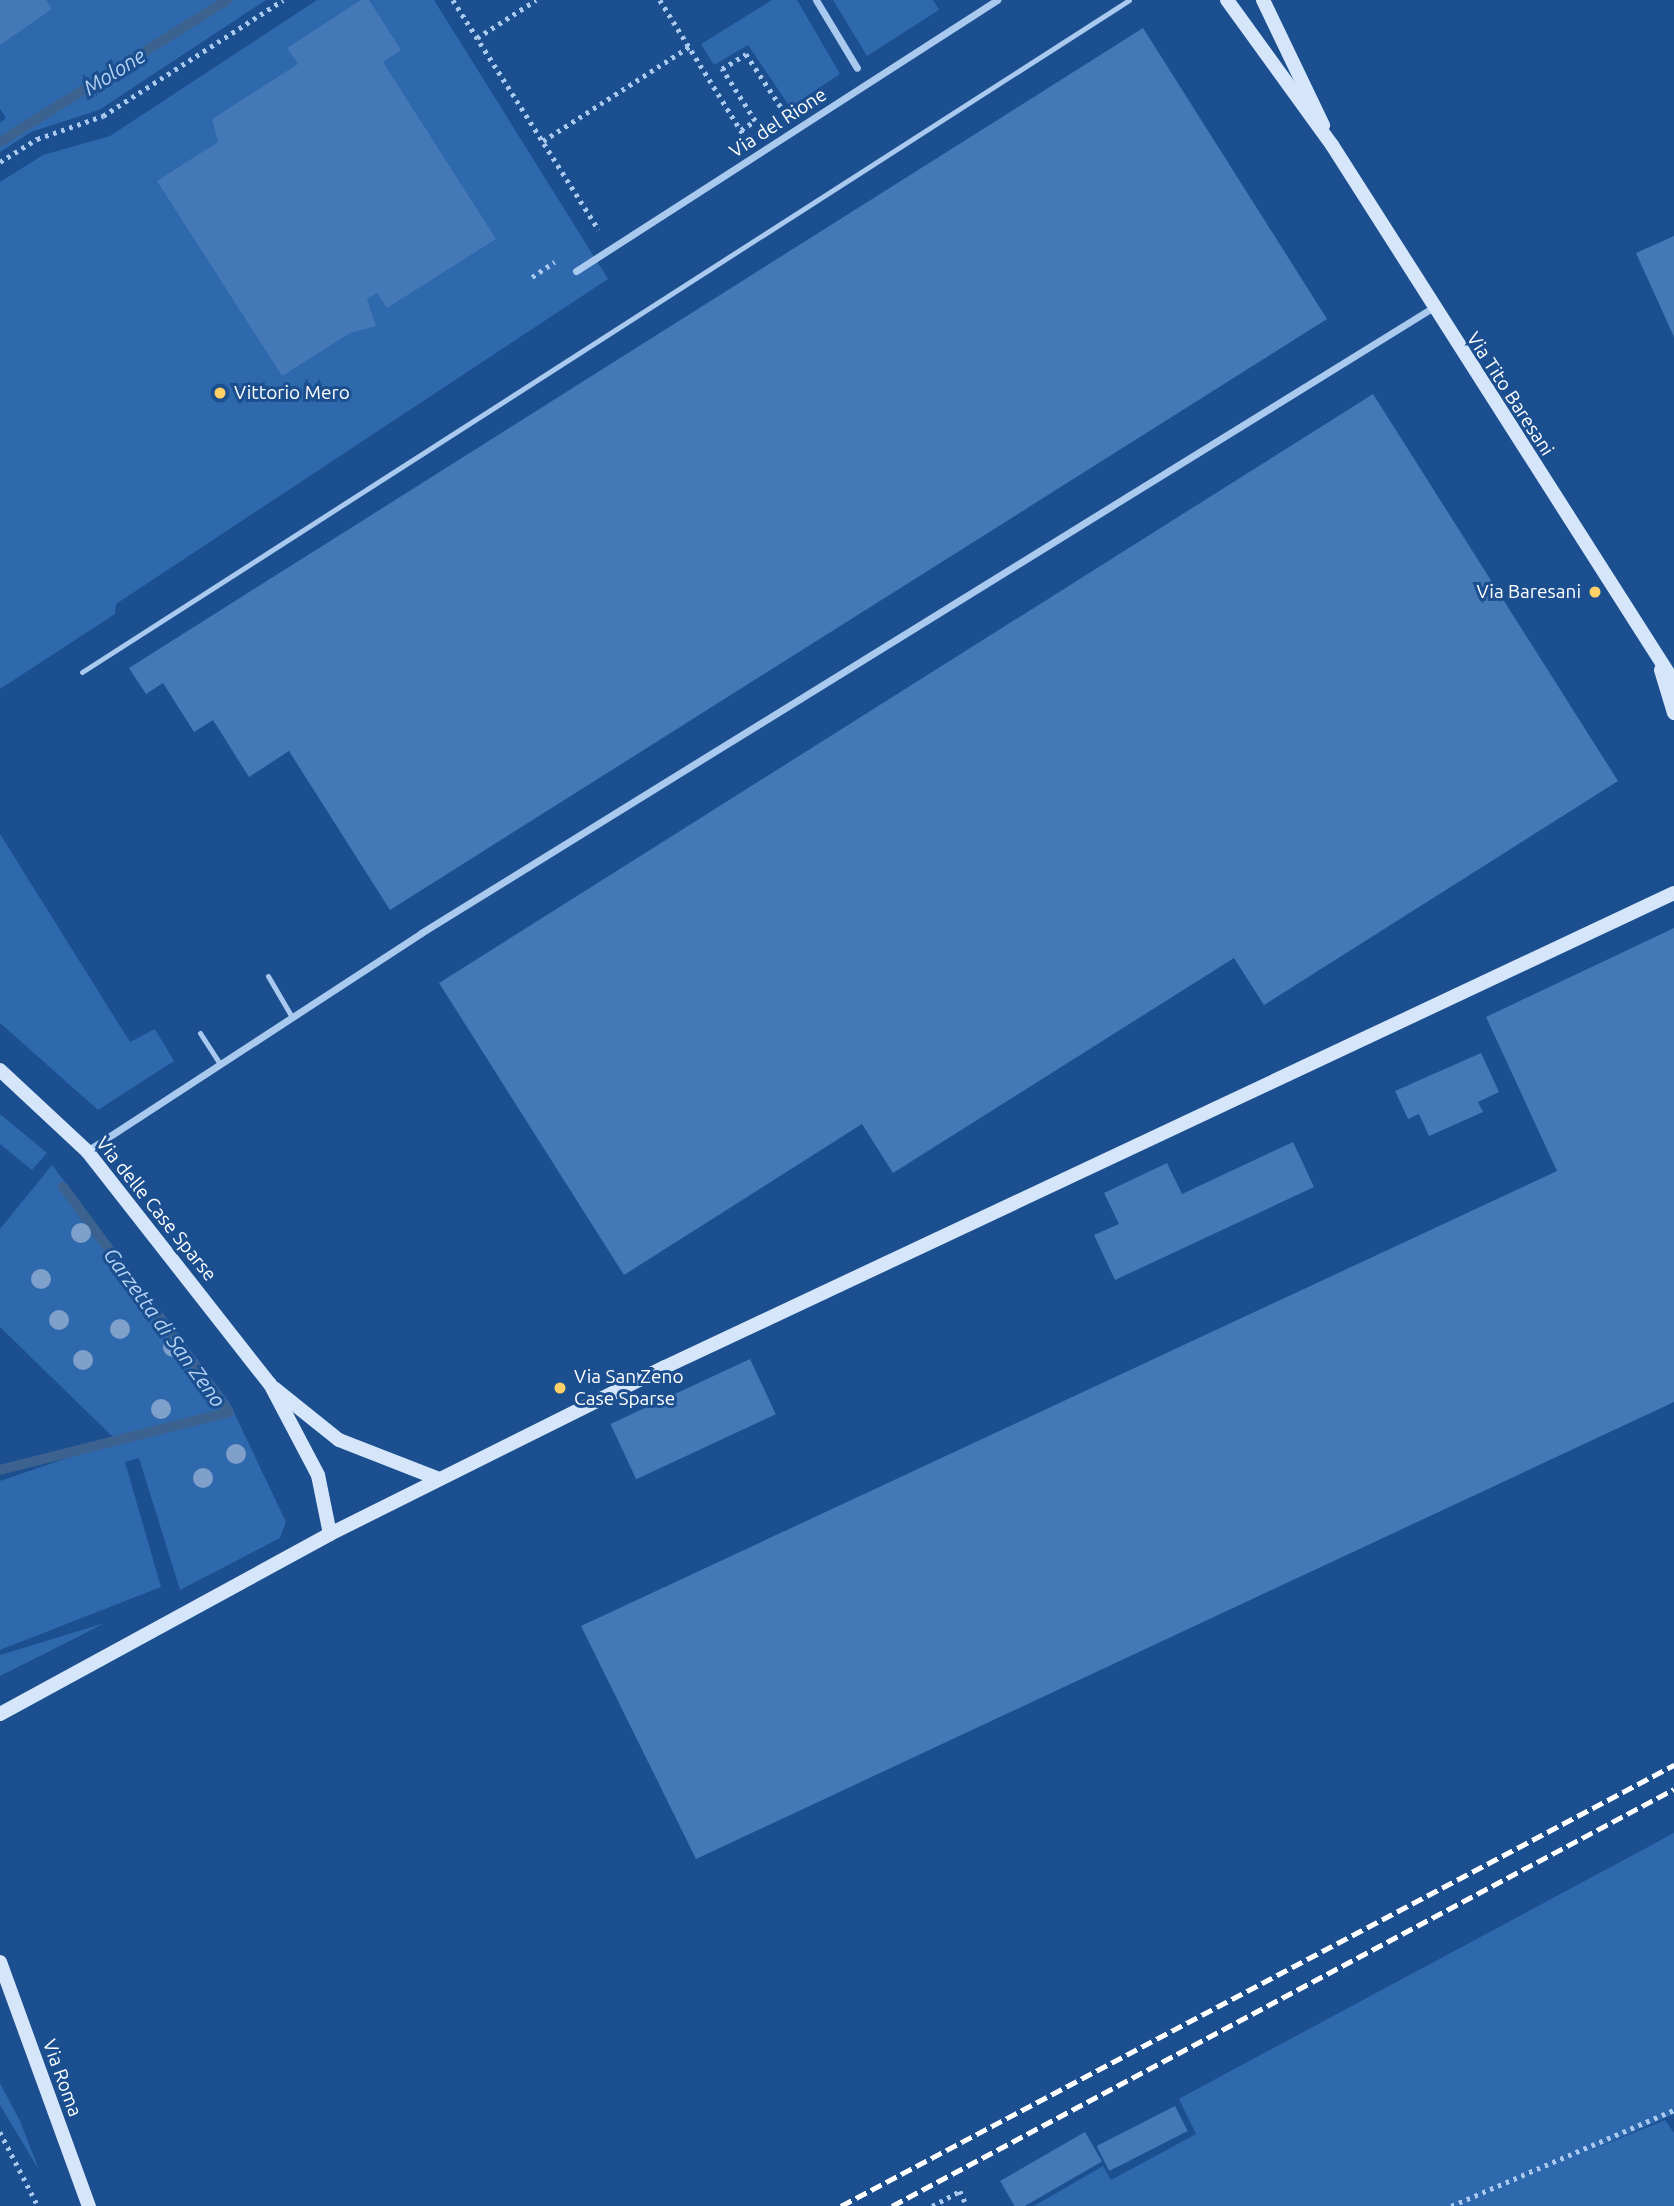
<!DOCTYPE html>
<style>
body{margin:0}
#map{position:relative;width:1674px;height:2206px;overflow:hidden;background:#1b4f8f;font-family:Ubuntu,sans-serif}
div>[style]{position:absolute}
.green>*{inset:0;background:#2e69ad}
.stream>*{height:10px;margin:-5px;padding:0 5px;transform-origin:5px;border-radius:5px;background:#3c6290}
.building>*{inset:0;background:#4478b7;transform-origin:0 0}
.path>*{height:4.5px;margin-top:-2.25px;transform-origin:0;background:repeating-linear-gradient(90deg,#a9c9ee 0 3.5px,transparent 0 8.5px)}
.lane>*{height:5px;margin:-2.5px;padding:0 2.5px;transform-origin:2.5px;border-radius:2.5px;background:#a9c9ee}
.street>*{height:7px;margin:-3.5px;padding:0 3.5px;transform-origin:3.5px;border-radius:3.5px;background:#a9c9ee}
.secondary>*{height:14px;margin:-7px;padding:0 7px;transform-origin:7px;border-radius:7px;background:#d6e6fa}
.rail>*{height:5px;margin-top:-2.5px;transform-origin:0;background:repeating-linear-gradient(90deg,#fff 0 12px,transparent 0 17px)}
.trees>*{width:20px;height:20px;margin:-10px;border-radius:50%;background:#7ea0ca}
.dots>*{width:19px;height:19px;translate:-50% -50%;box-sizing:border-box;border:4px solid #1b4f8f;border-radius:50%}
span{translate:-50% -50%;white-space:nowrap;text-align:center;line-height:1.15;-webkit-text-stroke:6px #1b4f8f;paint-order:stroke}
.street-label{font-size:19px;color:#fff}
.poi-label{font-size:19px;color:#fff}
.left{translate:0 -50%;text-align:left}
.right{translate:-100% -50%;text-align:right}
.water-label{font-size:21px;color:#b5d3f5;font-style:italic}
</style>
<div id="map">
<div class="green">
<div style="clip-path:polygon(0 0,266px 0,99px 110px,31px 132px,0 152px,0 123px,6px 118px,0 109px)"></div>
<div style="clip-path:polygon(317px 0,434px 0,608px 279px,116px 604px,115px 614px,0 689px,0 182px,43px 155px,110px 136px)"></div>
<div style="clip-path:polygon(772px 0,797px 0,840px 74px,790px 107px,748px 45px,714px 65px,701px 44px)"></div>
<div style="clip-path:polygon(833px 0,933px 0,939px 10px,867px 56px)"></div>
<div style="clip-path:polygon(0 834px,130px 1042px,155px 1029px,174px 1061px,98px 1110px,0 1023px)"></div>
<div style="clip-path:polygon(0 1114px,47px 1153px,32px 1170px,0 1144px)"></div>
<div style="clip-path:polygon(52px 1165px,229px 1402px,286px 1522px,280px 1538px,180px 1590px,139px 1458px,125px 1462px,161px 1587px,0 1650px,0 1481px,117px 1441px,0 1327px,0 1229px)"></div>
<div style="clip-path:polygon(105px 1623px,50px 1651px,0 1676px,0 1655px)"></div>
<div style="clip-path:polygon(1674px 1833px,1674px 2114px,1584px 2153px,1665px 2120px,1674px 2133px,1674px 2206px,1034px 2206px,1103px 2166px,1111px 2180px,1196px 2134px,1179px 2099px,1186px 2095px)"></div>
<div style="clip-path:polygon(0 2083px,20px 2121px,39px 2170px,0 2105px)"></div>
</div>
<div class="stream">
<div style="left:0;top:142px;width:268px;rotate:-32deg"></div>
<div style="left:0;top:1470px;width:236px;rotate:-14.2deg"></div>
<div style="left:229px;top:1412px;width:280px;rotate:-126.4deg"></div>
</div>
<div class="building">
<div style="clip-path:polygon(0 0,46px 0,52px 9px,0 45px)"></div>
<div style="clip-path:polygon(361px 0,369px 0,401px 50px,383px 62px,496px 239px,387px 308px,377px 293px,367px 299px,376px 326px,350px 333px,282px 376px,157px 181px,218px 142px,212px 119px,298px 64px,287px 48px)"></div>
<div style="clip-path:polygon(1143px 28px,1327px 319px,390px 910px,289px 751px,249px 777px,213px 720px,194px 732px,163px 683px,146px 694px,129px 668px)"></div>
<div style="clip-path:polygon(1674px 236px,1674px 337px,1636px 253px)"></div>
<div style="clip-path:polygon(1373px 394px,1618px 781px,1264px 1005px,1234px 958px,893px 1173px,862px 1124px,624px 1275px,439px 983px)"></div>
<div style="clip-path:polygon(1674px 928px,1674px 1402px,696px 1859px,581px 1626px,1557px 1171px,1486px 1017px)"></div>
<div style="clip-path:polygon(1481px 1053px,1499px 1092px,1478px 1102px,1483px 1112px,1429px 1136px,1419px 1114px,1408px 1119px,1395px 1091px)"></div>
<div style="clip-path:polygon(1293px 1142px,1314px 1187px,1115px 1280px,1094px 1235px,1119px 1224px,1104px 1193px,1167px 1163px,1182px 1194px)"></div>
<div style="left:750px;top:1359px;width:61px;height:154px;rotate:65deg"></div>
<div style="left:1175px;top:2106px;width:28px;height:88px;rotate:63deg"></div>
<div style="left:1085px;top:2132px;width:34px;height:98px;rotate:60deg"></div>
</div>
<div class="path">
<div style="left:453px;top:0;width:272px;rotate:57.6deg"></div>
<div style="left:660px;top:0;width:161px;rotate:58.2deg"></div>
<div style="left:477px;top:38px;width:70px;rotate:-32.8deg"></div>
<div style="left:741px;top:130px;width:17px;rotate:-33deg"></div>
<div style="left:755px;top:121px;width:62px;rotate:-122.4deg"></div>
<div style="left:722px;top:69px;width:28px;rotate:-32deg"></div>
<div style="left:746px;top:54px;width:67px;rotate:56.5deg"></div>
<div style="left:543px;top:141px;width:174px;rotate:-32.8deg"></div>
<div style="left:0;top:162px;width:44px;rotate:-31.9deg"></div>
<div style="left:37px;top:139px;width:70px;rotate:-19.2deg"></div>
<div style="left:103px;top:116px;width:214px;rotate:-32.8deg"></div>
<div style="left:532px;top:277px;width:27px;rotate:-34deg"></div>
<div style="left:0;top:2132px;width:83px;rotate:62.8deg"></div>
<div style="left:932px;top:2206px;width:32px;rotate:-28deg"></div>
<div style="left:960px;top:2191px;width:17px;rotate:65deg"></div>
<div style="left:1451px;top:2206px;width:243px;rotate:-23.3deg"></div>
</div>
<div class="lane">
<div style="left:82px;top:672px;width:1244px;rotate:-32.69deg"></div>
<div style="left:268px;top:976px;width:48px;rotate:59.7deg"></div>
<div style="left:200px;top:1033px;width:37px;rotate:57deg"></div>
</div>
<div class="street">
<div style="left:816px;top:0;width:79px;rotate:58.9deg"></div>
<div style="left:576px;top:271px;width:501px;rotate:-32.77deg"></div>
<div style="left:87px;top:1151px;width:399px;rotate:-33.1deg"></div>
<div style="left:421px;top:933px;width:1189px;rotate:-31.72deg"></div>
</div>
<div class="secondary">
<div style="left:1227px;top:0;width:179px;rotate:54.1deg"></div>
<div style="left:1332px;top:145px;width:637px;rotate:57.51deg"></div>
<div style="left:1263px;top:0;width:139px;rotate:64.4deg"></div>
<div style="left:1661px;top:670px;width:45px;rotate:73.2deg"></div>
<div style="left:0;top:1070px;width:119px;rotate:43deg"></div>
<div style="left:87px;top:1151px;width:296px;rotate:51.9deg"></div>
<div style="left:270px;top:1384px;width:103px;rotate:62.2deg"></div>
<div style="left:318px;top:1475px;width:60px;rotate:78.5deg"></div>
<div style="left:274px;top:1388px;width:83px;rotate:38.7deg"></div>
<div style="left:339px;top:1440px;width:107px;rotate:21.3deg"></div>
<div style="left:0;top:1714px;width:376px;rotate:-28.6deg"></div>
<div style="left:330px;top:1534px;width:374px;rotate:-26.5deg"></div>
<div style="left:665px;top:1367px;width:1115px;rotate:-25.16deg"></div>
<div style="left:0;top:1962px;width:260px;rotate:70deg"></div>
</div>
<div class="rail">
<div style="left:841px;top:2206px;width:943px;rotate:-27.9deg"></div>
<div style="left:892px;top:2206px;width:886px;rotate:-28.07deg"></div>
</div>
<div class="trees">
<div style="left:81px;top:1233px"></div>
<div style="left:41px;top:1279px"></div>
<div style="left:59px;top:1320px"></div>
<div style="left:120px;top:1329px"></div>
<div style="left:173px;top:1347px"></div>
<div style="left:83px;top:1360px"></div>
<div style="left:161px;top:1409px"></div>
<div style="left:236px;top:1454px"></div>
<div style="left:203px;top:1478px"></div>
</div>
<div class="dots">
<div style="left:220px;top:393px;background:#ffd166"></div>
<div style="left:1595px;top:592px;background:#ffd166"></div>
<div style="left:560px;top:1388px;background:#ffd166"></div>
</div>
<div class="street-label">
<span style="left:778px;top:123px;rotate:-33deg">Via del Rione</span>
<span style="left:1510px;top:394px;rotate:57deg">Via Tito Baresani</span>
<span style="left:156px;top:1209px;rotate:51deg">Via delle Case Sparse</span>
<span style="left:62px;top:2078px;rotate:70deg">Via Roma</span>
</div>
<div class="poi-label">
<span class="left" style="left:234px;top:393px">Vittorio Mero</span>
<span class="right" style="left:1581px;top:592px">Via Baresani</span>
<span class="left" style="left:574px;top:1388px">Via San Zeno<br>Case Sparse</span>
</div>
<div class="water-label">
<span style="left:114px;top:71px;rotate:-32deg">Molone</span>
<span style="left:165px;top:1327px;rotate:54deg">Garzetta di San Zeno</span>
</div>
</div>
